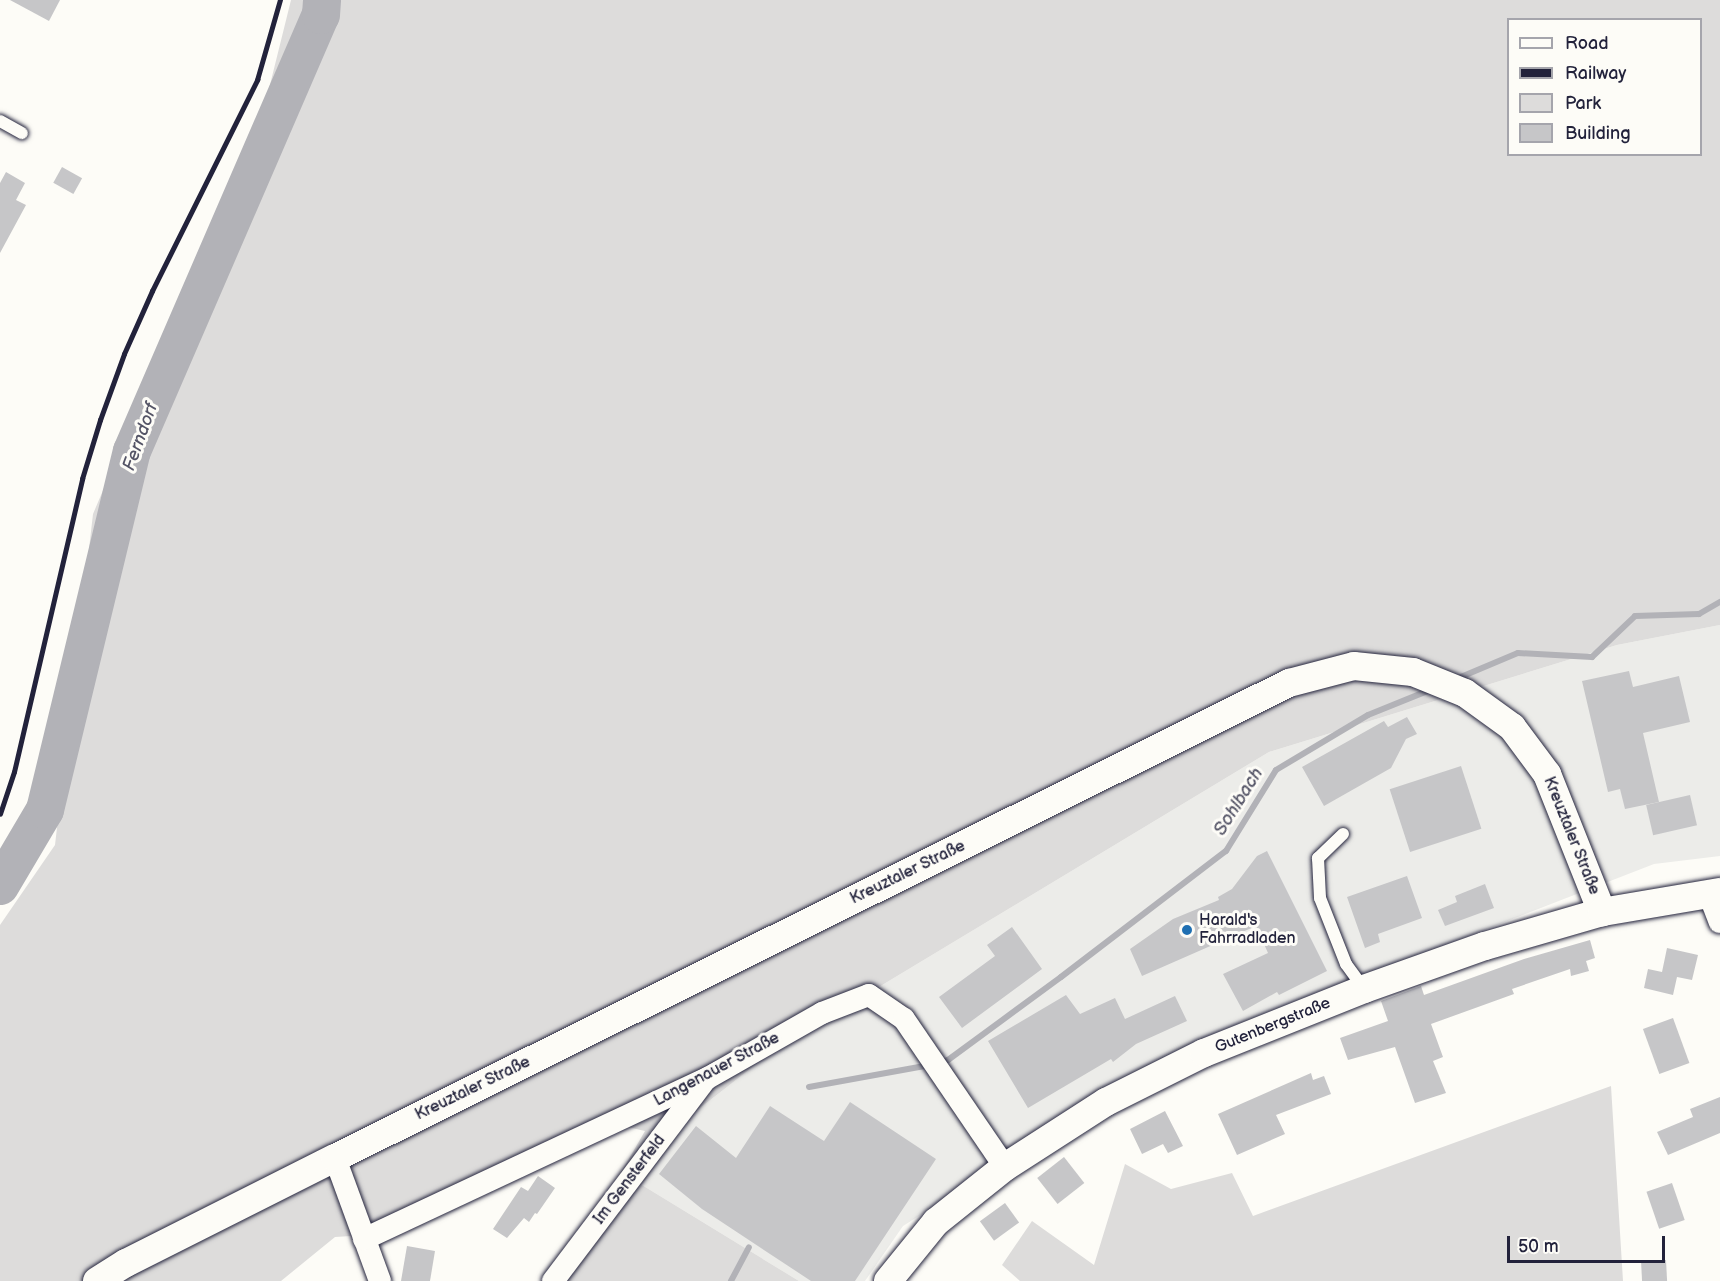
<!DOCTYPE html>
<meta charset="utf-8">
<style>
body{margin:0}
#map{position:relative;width:1720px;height:1281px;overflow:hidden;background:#fdfcf7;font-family:"Balsamiq Sans",sans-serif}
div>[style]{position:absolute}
.built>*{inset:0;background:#ecece9}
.green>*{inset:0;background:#dddcdb}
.stream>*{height:6px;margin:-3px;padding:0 3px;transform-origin:3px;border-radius:3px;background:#b2b2b7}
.river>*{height:38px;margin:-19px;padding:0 19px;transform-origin:19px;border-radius:19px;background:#b2b2b7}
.building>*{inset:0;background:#c6c6c8;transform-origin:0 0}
.roads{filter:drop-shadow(0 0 2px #22223b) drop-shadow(0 0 2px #22223b)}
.service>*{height:12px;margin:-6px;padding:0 6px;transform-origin:6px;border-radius:6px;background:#fdfcf7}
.minor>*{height:22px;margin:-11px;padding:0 11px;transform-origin:11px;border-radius:11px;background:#fdfcf7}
.tertiary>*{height:28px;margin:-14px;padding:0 14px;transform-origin:14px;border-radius:14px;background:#fdfcf7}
.rail>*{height:4.5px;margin:-2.25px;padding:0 2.25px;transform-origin:2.25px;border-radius:2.25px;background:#22223b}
.dots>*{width:16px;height:16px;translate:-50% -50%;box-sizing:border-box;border:3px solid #fdfcf7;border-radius:50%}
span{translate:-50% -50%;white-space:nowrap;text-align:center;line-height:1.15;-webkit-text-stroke:6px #fdfcf7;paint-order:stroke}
.street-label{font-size:16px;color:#22223b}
.poi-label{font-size:16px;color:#22223b}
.left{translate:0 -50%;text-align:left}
.water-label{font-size:18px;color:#545466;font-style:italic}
.legend{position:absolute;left:1507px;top:18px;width:195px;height:138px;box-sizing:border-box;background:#fdfcf7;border:2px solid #a5a5ac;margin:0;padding:8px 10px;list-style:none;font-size:18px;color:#22223b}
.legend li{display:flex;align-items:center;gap:12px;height:30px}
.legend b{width:30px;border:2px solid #a5a5ac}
.scale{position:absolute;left:1507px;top:1236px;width:158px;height:27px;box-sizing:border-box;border:3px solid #22223b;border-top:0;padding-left:8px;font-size:18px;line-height:21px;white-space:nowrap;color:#22223b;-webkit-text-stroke:4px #fdfcf7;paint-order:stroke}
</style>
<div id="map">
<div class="built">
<div style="clip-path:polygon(1720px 625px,1720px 856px,1654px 864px,1193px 1043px,903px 1226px,865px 1281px,799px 1281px,642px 1185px,691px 1115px,776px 1049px,1269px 752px,1617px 645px)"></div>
</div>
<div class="green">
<div style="clip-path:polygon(evenodd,291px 0,1720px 0,1720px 625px,1617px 645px,1269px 752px,776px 1049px,691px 1115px,642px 1185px,799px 1281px,558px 1281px,645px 1131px,619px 1125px,384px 1234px,335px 1237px,281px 1281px,0 1281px,0 925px,55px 845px,93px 514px,264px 109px,291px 0,1508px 20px,1700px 20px,1700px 154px,1508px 154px,1508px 20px)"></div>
<div style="clip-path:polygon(1611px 1086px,1623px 1281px,1020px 1281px,1002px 1265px,1032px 1221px,1094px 1265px,1125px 1164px,1171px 1189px,1232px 1173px,1253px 1216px)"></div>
</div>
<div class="stream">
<div style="left:1456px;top:679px;width:67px;rotate:-22.8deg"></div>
<div style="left:1518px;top:653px;width:74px;rotate:3.1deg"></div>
<div style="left:1592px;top:657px;width:59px;rotate:-43.6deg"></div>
<div style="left:1635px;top:616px;width:64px;rotate:-1.8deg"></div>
<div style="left:1699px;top:614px;width:24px;rotate:-30deg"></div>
<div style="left:940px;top:1063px;width:9px;rotate:-21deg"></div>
<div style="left:948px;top:1060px;width:140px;rotate:-36.3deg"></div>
<div style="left:1061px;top:977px;width:208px;rotate:-37.4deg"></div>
<div style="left:1226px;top:851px;width:95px;rotate:-58.3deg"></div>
<div style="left:1276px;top:770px;width:107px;rotate:-30.9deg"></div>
<div style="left:1368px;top:715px;width:67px;rotate:-22deg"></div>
<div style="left:809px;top:1087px;width:123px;rotate:-10.3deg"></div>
<div style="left:731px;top:1281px;width:38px;rotate:-62deg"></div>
</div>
<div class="river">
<div style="left:0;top:886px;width:88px;rotate:-59.4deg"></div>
<div style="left:45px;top:810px;width:369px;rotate:-76.4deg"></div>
<div style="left:132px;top:451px;width:475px;rotate:-66.6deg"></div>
<div style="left:321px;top:15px;width:15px;rotate:-86deg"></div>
</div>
<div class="building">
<div style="clip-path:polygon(10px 0,60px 0,49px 21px)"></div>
<div style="left:62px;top:167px;width:23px;height:18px;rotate:29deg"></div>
<div style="clip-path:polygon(6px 172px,25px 183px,16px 200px,26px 205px,0 253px,0 183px)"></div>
<div style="clip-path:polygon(1629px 671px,1633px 687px,1679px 676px,1690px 722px,1643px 733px,1659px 802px,1625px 809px,1620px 789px,1608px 792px,1582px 681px)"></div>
<div style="clip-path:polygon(1407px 717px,1417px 734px,1406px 739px,1391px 768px,1324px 806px,1302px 767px,1384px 721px,1388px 727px)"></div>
<div style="left:1461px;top:766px;width:66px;height:75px;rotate:72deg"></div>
<div style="left:1690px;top:795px;width:31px;height:45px;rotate:77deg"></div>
<div style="clip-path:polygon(1267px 851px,1327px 971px,1279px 995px,1277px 992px,1243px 1011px,1223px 974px,1268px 953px,1256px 926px,1142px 976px,1130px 949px,1173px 919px,1219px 900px,1218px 897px,1232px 889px,1257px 856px)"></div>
<div style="clip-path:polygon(1407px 876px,1422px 918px,1378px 934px,1380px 942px,1365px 948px,1347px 897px)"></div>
<div style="clip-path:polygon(1485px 884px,1494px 908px,1445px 926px,1438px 910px,1457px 902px,1455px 896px)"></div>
<div style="clip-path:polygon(1012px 927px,1042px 969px,962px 1028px,939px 997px,995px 956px,987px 945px)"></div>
<div style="clip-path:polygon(1590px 940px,1595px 958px,1586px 961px,1589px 971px,1571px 976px,1570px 969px,1512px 989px,1514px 994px,1431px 1024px,1443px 1057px,1433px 1061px,1446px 1093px,1415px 1103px,1395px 1047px,1348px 1060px,1340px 1038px,1388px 1021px,1381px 1001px,1421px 986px,1424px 995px,1524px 959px)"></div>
<div style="clip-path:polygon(1667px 948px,1698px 955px,1692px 980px,1677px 977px,1673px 995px,1644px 988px,1648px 969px,1662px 972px)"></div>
<div style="clip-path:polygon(1066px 995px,1080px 1014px,1115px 998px,1125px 1019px,1175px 996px,1187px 1021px,1136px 1044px,1113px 1062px,1111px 1059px,1028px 1108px,988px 1041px)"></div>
<div style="left:1673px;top:1018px;width:48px;height:32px;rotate:70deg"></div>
<div style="clip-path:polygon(1311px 1073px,1313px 1080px,1324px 1076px,1331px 1094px,1276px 1115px,1285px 1134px,1237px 1155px,1218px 1114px)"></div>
<div style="clip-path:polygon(1720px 1097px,1720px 1133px,1668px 1155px,1657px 1132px,1693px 1117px,1690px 1109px)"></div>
<div style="clip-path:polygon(850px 1102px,936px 1159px,855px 1281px,811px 1281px,702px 1209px,659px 1174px,696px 1126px,736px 1158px,770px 1106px,824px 1141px)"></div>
<div style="clip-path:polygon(1165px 1111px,1183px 1146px,1168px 1153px,1163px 1144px,1142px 1154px,1130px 1129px)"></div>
<div style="left:1064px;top:1157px;width:33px;height:34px;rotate:52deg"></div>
<div style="clip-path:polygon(538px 1176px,555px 1188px,537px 1214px,535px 1213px,529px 1222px,524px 1218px,507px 1238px,493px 1229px,521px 1187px,528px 1191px)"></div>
<div style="left:1672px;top:1183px;width:39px;height:27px;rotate:71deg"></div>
<div style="left:1005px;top:1203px;width:24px;height:31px;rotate:54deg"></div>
<div style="clip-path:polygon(407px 1246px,435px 1251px,430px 1281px,401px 1281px)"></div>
<div style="left:1666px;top:1260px;width:21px;height:25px;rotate:87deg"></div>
</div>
<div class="roads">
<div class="service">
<div style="left:0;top:121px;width:25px;rotate:29deg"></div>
<div style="left:1343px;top:834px;width:35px;rotate:136deg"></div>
<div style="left:1318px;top:858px;width:40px;rotate:87.1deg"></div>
<div style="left:1320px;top:898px;width:71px;rotate:68.5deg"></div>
<div style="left:1346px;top:964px;width:31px;rotate:54deg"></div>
</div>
<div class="minor">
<div style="left:1709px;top:894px;width:30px;rotate:69deg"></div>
<div style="left:335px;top:1158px;width:131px;rotate:69.9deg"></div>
<div style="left:364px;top:1239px;width:378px;rotate:-25.1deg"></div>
<div style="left:706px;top:1079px;width:133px;rotate:-29.6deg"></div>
<div style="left:822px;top:1013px;width:50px;rotate:-21deg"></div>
<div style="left:869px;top:995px;width:42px;rotate:34.4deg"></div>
<div style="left:904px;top:1019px;width:179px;rotate:55.7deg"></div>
<div style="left:553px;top:1281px;width:251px;rotate:-52.9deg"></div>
</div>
<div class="tertiary">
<div style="left:97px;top:1281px;width:34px;rotate:-32deg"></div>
<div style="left:126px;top:1263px;width:234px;rotate:-26.7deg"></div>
<div style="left:335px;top:1158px;width:1066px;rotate:-26.47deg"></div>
<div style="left:1289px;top:683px;width:67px;rotate:-14.7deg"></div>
<div style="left:1354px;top:666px;width:59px;rotate:5.8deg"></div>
<div style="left:1413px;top:672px;width:56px;rotate:22deg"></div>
<div style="left:1465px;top:693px;width:58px;rotate:35.9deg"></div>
<div style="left:1512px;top:727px;width:59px;rotate:53.3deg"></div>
<div style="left:1547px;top:774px;width:149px;rotate:68.3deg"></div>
<div style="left:888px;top:1281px;width:76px;rotate:-50.9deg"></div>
<div style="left:936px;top:1222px;width:88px;rotate:-38.6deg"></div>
<div style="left:1005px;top:1167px;width:120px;rotate:-32.8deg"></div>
<div style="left:1106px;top:1102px;width:110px;rotate:-26.6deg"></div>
<div style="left:1204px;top:1053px;width:172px;rotate:-21.8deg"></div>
<div style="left:1364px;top:989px;width:128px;rotate:-19.6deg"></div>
<div style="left:1485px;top:946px;width:122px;rotate:-16.2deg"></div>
<div style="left:1602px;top:912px;width:120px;rotate:-9.6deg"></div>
</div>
</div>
<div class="rail">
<div style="left:0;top:814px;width:44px;rotate:-71.6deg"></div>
<div style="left:14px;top:772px;width:301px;rotate:-76.9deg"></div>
<div style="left:82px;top:479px;width:62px;rotate:-73deg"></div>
<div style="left:100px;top:420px;width:70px;rotate:-70deg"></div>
<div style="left:124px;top:354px;width:69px;rotate:-66deg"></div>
<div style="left:152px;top:291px;width:236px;rotate:-63.5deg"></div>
<div style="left:257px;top:80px;width:83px;rotate:-74deg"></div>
</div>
<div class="dots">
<div style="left:1187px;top:930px;background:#1f6fb2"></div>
</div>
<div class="street-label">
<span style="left:1571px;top:836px;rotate:68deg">Kreuztaler Straße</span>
<span style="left:908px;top:873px;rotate:-26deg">Kreuztaler Straße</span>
<span style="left:1273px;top:1026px;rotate:-22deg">Gutenbergstraße</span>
<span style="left:717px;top:1070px;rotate:-28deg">Langenauer Straße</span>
<span style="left:473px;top:1089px;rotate:-26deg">Kreuztaler Straße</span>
<span style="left:630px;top:1180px;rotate:-53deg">Im Gensterfeld</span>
</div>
<div class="poi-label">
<span class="left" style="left:1199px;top:930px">Harald's<br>Fahrradladen</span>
</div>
<div class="water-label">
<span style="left:141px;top:437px;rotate:-70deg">Ferndorf</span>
<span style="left:1239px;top:802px;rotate:-58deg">Sohlbach</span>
</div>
<ul class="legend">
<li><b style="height:8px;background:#fdfcf7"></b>Road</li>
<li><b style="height:8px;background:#22223b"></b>Railway</li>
<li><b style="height:16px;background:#dddcdb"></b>Park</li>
<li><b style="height:16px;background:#c6c6c8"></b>Building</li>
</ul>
<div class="scale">50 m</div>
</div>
